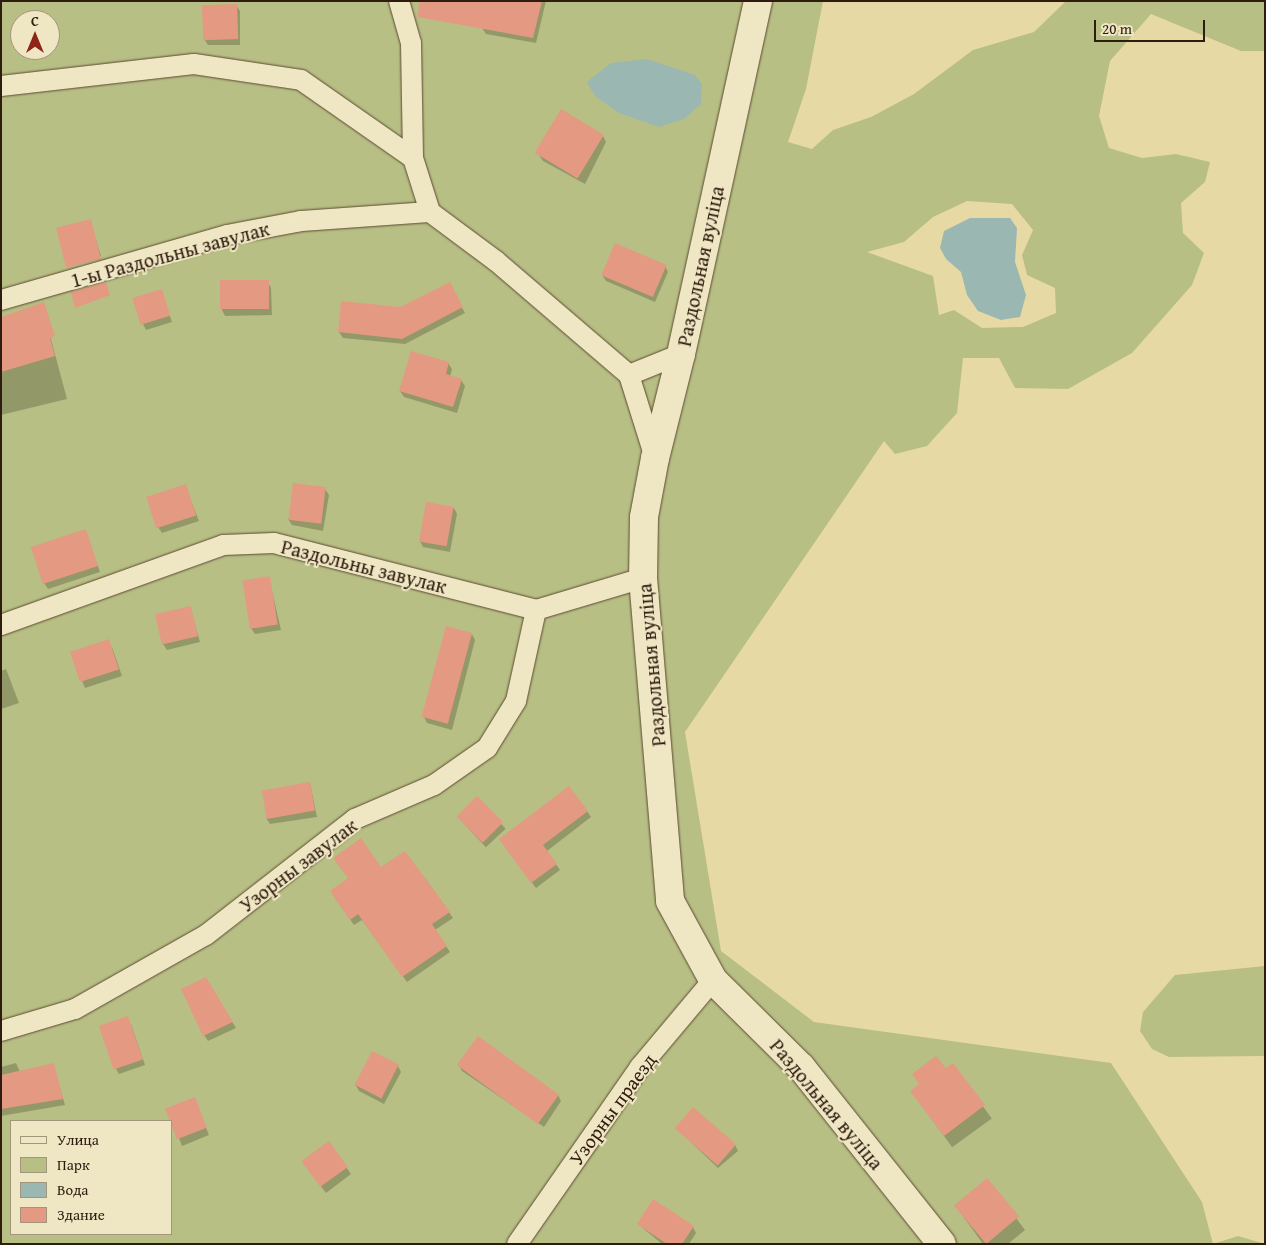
<!DOCTYPE html>
<meta charset="utf-8">
<style>
body{margin:0}
#map{position:relative;width:1266px;height:1245px;overflow:hidden;background:#e7d9a4;font-family:"Gentium Book Plus",serif}
div>[style]{position:absolute}
.green>*{inset:0;background:#b8bf84}
.water>*{inset:0;background:#9bb7b1}
.shadow>*{inset:0;background:#0003;transform-origin:0 0}
.building>*{inset:0;background:#e49982;transform-origin:0 0}
.roads{filter:drop-shadow(0 0 1px #5c4b34) drop-shadow(0 0 1px #5c4b34)}
.service>*{height:20px;margin:-10px;padding:0 10px;transform-origin:10px;border-radius:10px;background:#efe6c4}
.minor>*{height:28px;margin:-14px;padding:0 14px;transform-origin:14px;border-radius:14px;background:#efe6c4}
span{translate:-50% -50%;white-space:nowrap;text-align:center;line-height:1.15;-webkit-text-stroke:4px #efe6c4;paint-order:stroke}
.street-label{font-size:20px;color:#2e1c0f}
.frame{position:absolute;inset:0;border:2px solid #2e1c0f;pointer-events:none}
.legend{position:absolute;left:10px;top:1120px;width:162px;height:115px;box-sizing:border-box;background:#efe6c4;border:1px solid #a2957c;margin:0;padding:6px 9px;list-style:none;font-size:15px;color:#2e1c0f}
.legend li{display:flex;align-items:center;gap:10px;height:25px}
.legend b{width:25px;border:1px solid #a2957c}
.north{position:absolute;left:10px;top:10px;width:50px;height:50px;box-sizing:border-box;background:#efe6c4;border:1px solid #a2957c;border-radius:50%;rotate:0deg;font-size:14px;font-weight:700;line-height:20px;text-align:center;color:#2e1c0f}
.north::after{content:'';display:block;margin:auto;width:18px;height:22px;background:#8f2418;clip-path:polygon(50% 0,100% 100%,50% 72%,0 100%)}
.scale{position:absolute;left:1094px;top:20px;width:111px;height:22px;box-sizing:border-box;border:2px solid #2e1c0f;border-top:0;padding-left:6px;font-size:15px;line-height:18px;white-space:nowrap;color:#2e1c0f;-webkit-text-stroke:4px #efe6c4;paint-order:stroke}
</style>
<div id="map">
<div class="green">
<div style="clip-path:polygon(evenodd,1px 1px,823px 1px,806px 89px,788px 142px,812px 149px,833px 130px,871px 117px,914px 94px,973px 50px,1034px 32px,1066px 1px,1265px 1px,1265px 51px,1241px 51px,1151px 14px,1110px 61px,1099px 116px,1109px 148px,1142px 158px,1176px 154px,1210px 162px,1205px 182px,1181px 203px,1183px 233px,1204px 253px,1192px 285px,1132px 353px,1068px 389px,1015px 388px,999px 358px,963px 358px,957px 413px,927px 446px,895px 454px,884px 441px,685px 732px,721px 951px,814px 1022px,1111px 1063px,1202px 1202px,1213px 1244px,1238px 1236px,1265px 1244px,1px 1244px,1px 1px,20px 20px,50px 20px,50px 50px,20px 50px,20px 20px,1px 1px,967px 201px,1012px 204px,1033px 230px,1022px 255px,1027px 275px,1055px 288px,1056px 313px,1023px 327px,982px 328px,954px 310px,939px 315px,933px 276px,867px 252px,904px 242px,933px 217px,967px 201px,1px 1px,11px 1121px,171px 1121px,171px 1234px,11px 1234px,11px 1121px)"></div>
<div style="clip-path:polygon(1265px 966px,1265px 1056px,1169px 1057px,1152px 1049px,1140px 1031px,1143px 1012px,1175px 975px)"></div>
</div>
<div class="water">
<div style="clip-path:polygon(647px 59px,695px 75px,702px 84px,701px 104px,684px 119px,659px 127px,619px 113px,595px 96px,587px 82px,611px 63px)"></div>
<div style="clip-path:polygon(970px 218px,1010px 218px,1017px 228px,1015px 262px,1026px 295px,1020px 317px,1001px 320px,978px 311px,967px 295px,961px 272px,946px 259px,940px 248px,944px 231px)"></div>
</div>
<div class="shadow">
<div style="clip-path:polygon(489px 1px,546px 1px,536px 43px,486px 34px,482px 28px)"></div>
<div style="clip-path:polygon(236px 5px,240px 11px,240px 45px,208px 45px,204px 39px)"></div>
<div style="clip-path:polygon(603px 136px,606px 142px,585px 184px,543px 161px,539px 155px)"></div>
<div style="clip-path:polygon(90px 221px,101px 256px,68px 265px)"></div>
<div style="clip-path:polygon(665px 266px,668px 272px,655px 302px,606px 281px,602px 275px)"></div>
<div style="clip-path:polygon(268px 282px,271px 288px,272px 315px,225px 316px,222px 310px,221px 283px)"></div>
<div style="clip-path:polygon(449px 284px,465px 313px,405px 344px,343px 338px,339px 332px,401px 309px)"></div>
<div style="clip-path:polygon(161px 290px,172px 322px,146px 330px,143px 324px)"></div>
<div style="clip-path:polygon(48px 328px,67px 399px,1px 415px,1px 335px)"></div>
<div style="clip-path:polygon(448px 363px,452px 369px,450px 377px,461px 380px,465px 386px,457px 413px,404px 397px,400px 391px)"></div>
<div style="clip-path:polygon(185px 485px,199px 521px,162px 533px,158px 527px)"></div>
<div style="clip-path:polygon(325px 489px,329px 495px,323px 531px,292px 525px,288px 519px)"></div>
<div style="clip-path:polygon(454px 508px,457px 514px,450px 552px,423px 547px,420px 541px)"></div>
<div style="clip-path:polygon(85px 531px,100px 572px,48px 589px,44px 583px)"></div>
<div style="clip-path:polygon(269px 578px,281px 630px,255px 634px,251px 628px)"></div>
<div style="clip-path:polygon(190px 607px,200px 642px,167px 650px,163px 644px)"></div>
<div style="clip-path:polygon(472px 634px,475px 640px,452px 730px,427px 723px,424px 717px)"></div>
<div style="clip-path:polygon(112px 647px,122px 676px,85px 688px,71px 654px)"></div>
<div style="clip-path:polygon(6px 669px,19px 703px,1px 709px,1px 671px)"></div>
<div style="clip-path:polygon(310px 783px,317px 817px,270px 824px,266px 818px)"></div>
<div style="left:477px;top:798px;width:42px;height:27px;rotate:47deg"></div>
<div style="clip-path:polygon(587px 811px,591px 817px,547px 851px,560px 870px,536px 888px,504px 845px)"></div>
<div style="clip-path:polygon(338px 864px,425px 878px,453px 918px,435px 930px,450px 952px,407px 982px,362px 920px,354px 925px,335px 898px,349px 879px)"></div>
<div style="clip-path:polygon(205px 978px,236px 1028px,208px 1041px,204px 1035px)"></div>
<div style="clip-path:polygon(131px 1024px,145px 1065px,119px 1074px,116px 1069px)"></div>
<div style="clip-path:polygon(16px 1063px,20px 1072px,53px 1064px,65px 1105px,1px 1116px,1px 1067px)"></div>
<div style="clip-path:polygon(459px 1065px,558px 1095px,561px 1101px,544px 1127px,462px 1071px)"></div>
<div style="left:953px;top:1065px;width:66px;height:49px;rotate:54deg"></div>
<div style="clip-path:polygon(398px 1066px,401px 1072px,384px 1104px,359px 1091px,355px 1084px)"></div>
<div style="left:194px;top:1098px;width:40px;height:29px;rotate:68deg"></div>
<div style="clip-path:polygon(676px 1128px,735px 1145px,738px 1151px,718px 1168px)"></div>
<div style="clip-path:polygon(329px 1143px,351px 1174px,326px 1193px,307px 1168px)"></div>
<div style="clip-path:polygon(987px 1179px,1025px 1230px,1008px 1244px,983px 1244px,955px 1205px)"></div>
<div style="clip-path:polygon(638px 1224px,693px 1227px,696px 1233px,689px 1244px,662px 1244px)"></div>
</div>
<div class="building">
<div style="clip-path:polygon(419px 1px,542px 1px,533px 38px,418px 17px)"></div>
<div style="left:237px;top:4px;width:35px;height:35px;rotate:88deg"></div>
<div style="left:561px;top:109px;width:50px;height:51px;rotate:31deg"></div>
<div style="left:91px;top:219px;width:41px;height:36px;rotate:76deg"></div>
<div style="left:615px;top:243px;width:56px;height:35px;rotate:23deg"></div>
<div style="left:269px;top:280px;width:29px;height:49px;rotate:90deg"></div>
<div style="clip-path:polygon(106px 282px,110px 295px,75px 308px,71px 292px)"></div>
<div style="clip-path:polygon(450px 282px,463px 307px,402px 339px,338px 332px,341px 301px,400px 307px)"></div>
<div style="left:162px;top:289px;width:28px;height:31px;rotate:73deg"></div>
<div style="clip-path:polygon(44px 302px,55px 336px,50px 338px,55px 356px,1px 372px,1px 317px)"></div>
<div style="clip-path:polygon(411px 351px,449px 362px,446px 374px,462px 379px,453px 407px,399px 391px)"></div>
<div style="left:293px;top:483px;width:33px;height:37px;rotate:7deg"></div>
<div style="left:186px;top:484px;width:33px;height:42px;rotate:72deg"></div>
<div style="left:426px;top:502px;width:28px;height:40px;rotate:10deg"></div>
<div style="left:86px;top:529px;width:39px;height:58px;rotate:72deg"></div>
<div style="left:270px;top:576px;width:49px;height:28px;rotate:81deg"></div>
<div style="left:191px;top:606px;width:31px;height:37px;rotate:77deg"></div>
<div style="left:446px;top:626px;width:27px;height:94px;rotate:15deg"></div>
<div style="left:109px;top:639px;width:32px;height:41px;rotate:72deg"></div>
<div style="left:310px;top:782px;width:29px;height:49px;rotate:80deg"></div>
<div style="clip-path:polygon(569px 786px,588px 811px,543px 845px,557px 864px,531px 883px,499px 839px)"></div>
<div style="left:477px;top:796px;width:37px;height:29px;rotate:45deg"></div>
<div style="clip-path:polygon(361px 838px,381px 867px,405px 851px,450px 912px,432px 924px,447px 946px,402px 977px,358px 914px,350px 920px,330px 891px,348px 878px,333px 858px)"></div>
<div style="clip-path:polygon(206px 977px,233px 1022px,203px 1036px,181px 989px)"></div>
<div style="left:128px;top:1016px;width:46px;height:31px;rotate:71deg"></div>
<div style="left:478px;top:1036px;width:100px;height:36px;rotate:36deg"></div>
<div style="left:372px;top:1051px;width:30px;height:38px;rotate:27deg"></div>
<div style="clip-path:polygon(936px 1056px,946px 1068px,953px 1063px,985px 1105px,944px 1136px,910px 1091px,919px 1084px,912px 1074px)"></div>
<div style="clip-path:polygon(54px 1063px,63px 1099px,1px 1109px,1px 1075px)"></div>
<div style="left:195px;top:1097px;width:33px;height:32px;rotate:69deg"></div>
<div style="left:693px;top:1107px;width:57px;height:28px;rotate:41deg"></div>
<div style="left:329px;top:1141px;width:32px;height:34px;rotate:54deg"></div>
<div style="left:987px;top:1178px;width:50px;height:43px;rotate:50deg"></div>
<div style="clip-path:polygon(653px 1199px,694px 1226px,682px 1244px,667px 1244px,637px 1224px)"></div>
</div>
<div class="roads">
<div class="service">
<div style="left:399px;top:1px;width:44px;rotate:74.1deg"></div>
<div style="left:411px;top:43px;width:115px;rotate:89deg"></div>
<div style="left:413px;top:158px;width:57px;rotate:72.5deg"></div>
<div style="left:430px;top:212px;width:82px;rotate:36.6deg"></div>
<div style="left:496px;top:261px;width:175px;rotate:40.6deg"></div>
<div style="left:629px;top:375px;width:87px;rotate:72.6deg"></div>
<div style="left:1px;top:86px;width:194px;rotate:-6.5deg"></div>
<div style="left:194px;top:64px;width:108px;rotate:8.5deg"></div>
<div style="left:301px;top:80px;width:136px;rotate:34.9deg"></div>
<div style="left:1px;top:300px;width:235px;rotate:-16deg"></div>
<div style="left:227px;top:235px;width:75px;rotate:-10.7deg"></div>
<div style="left:301px;top:221px;width:129px;rotate:-4deg"></div>
<div style="left:629px;top:375px;width:56px;rotate:-22deg"></div>
<div style="left:1px;top:625px;width:236px;rotate:-19.8deg"></div>
<div style="left:223px;top:545px;width:51px;rotate:-2.2deg"></div>
<div style="left:274px;top:543px;width:270px;rotate:14.3deg"></div>
<div style="left:536px;top:610px;width:112px;rotate:-16.7deg"></div>
<div style="left:1px;top:1031px;width:77px;rotate:-16.6deg"></div>
<div style="left:75px;top:1009px;width:150px;rotate:-29.5deg"></div>
<div style="left:206px;top:935px;width:189px;rotate:-37.9deg"></div>
<div style="left:355px;top:819px;width:86px;rotate:-23.3deg"></div>
<div style="left:434px;top:785px;width:65px;rotate:-34.9deg"></div>
<div style="left:487px;top:748px;width:55px;rotate:-58.3deg"></div>
<div style="left:516px;top:701px;width:93px;rotate:-77.6deg"></div>
<div style="left:517px;top:1244px;width:216px;rotate:-55.2deg"></div>
<div style="left:640px;top:1067px;width:114px;rotate:-50deg"></div>
</div>
<div class="minor">
<div style="left:758px;top:1px;width:361px;rotate:102.3deg"></div>
<div style="left:681px;top:354px;width:107px;rotate:104deg"></div>
<div style="left:655px;top:458px;width:60px;rotate:100.6deg"></div>
<div style="left:644px;top:517px;width:61px;rotate:90.9deg"></div>
<div style="left:643px;top:578px;width:324px;rotate:85.2deg"></div>
<div style="left:670px;top:901px;width:90px;rotate:61.4deg"></div>
<div style="left:713px;top:980px;width:124px;rotate:44.7deg"></div>
<div style="left:801px;top:1067px;width:226px;rotate:51.5deg"></div>
</div>
</div>
<div class="street-label">
<span style="left:170px;top:254px;rotate:-15deg">1-ы Раздольны завулак</span>
<span style="left:700px;top:266px;rotate:-78deg">Раздольная вуліца</span>
<span style="left:364px;top:566px;rotate:14deg">Раздольны завулак</span>
<span style="left:651px;top:665px;rotate:-95deg">Раздольная вуліца</span>
<span style="left:298px;top:865px;rotate:-37deg">Узорны завулак</span>
<span style="left:827px;top:1104px;rotate:50deg">Раздольная вуліца</span>
<span style="left:612px;top:1109px;rotate:-54deg">Узорны праезд</span>
</div>
<div class="frame"></div>
<ul class="legend">
<li><b style="height:6px;background:#efe6c4"></b>Улица</li>
<li><b style="height:14px;background:#b8bf84"></b>Парк</li>
<li><b style="height:14px;background:#9bb7b1"></b>Вода</li>
<li><b style="height:14px;background:#e49982"></b>Здание</li>
</ul>
<div class="north">С</div>
<div class="scale">20 m</div>
</div>
